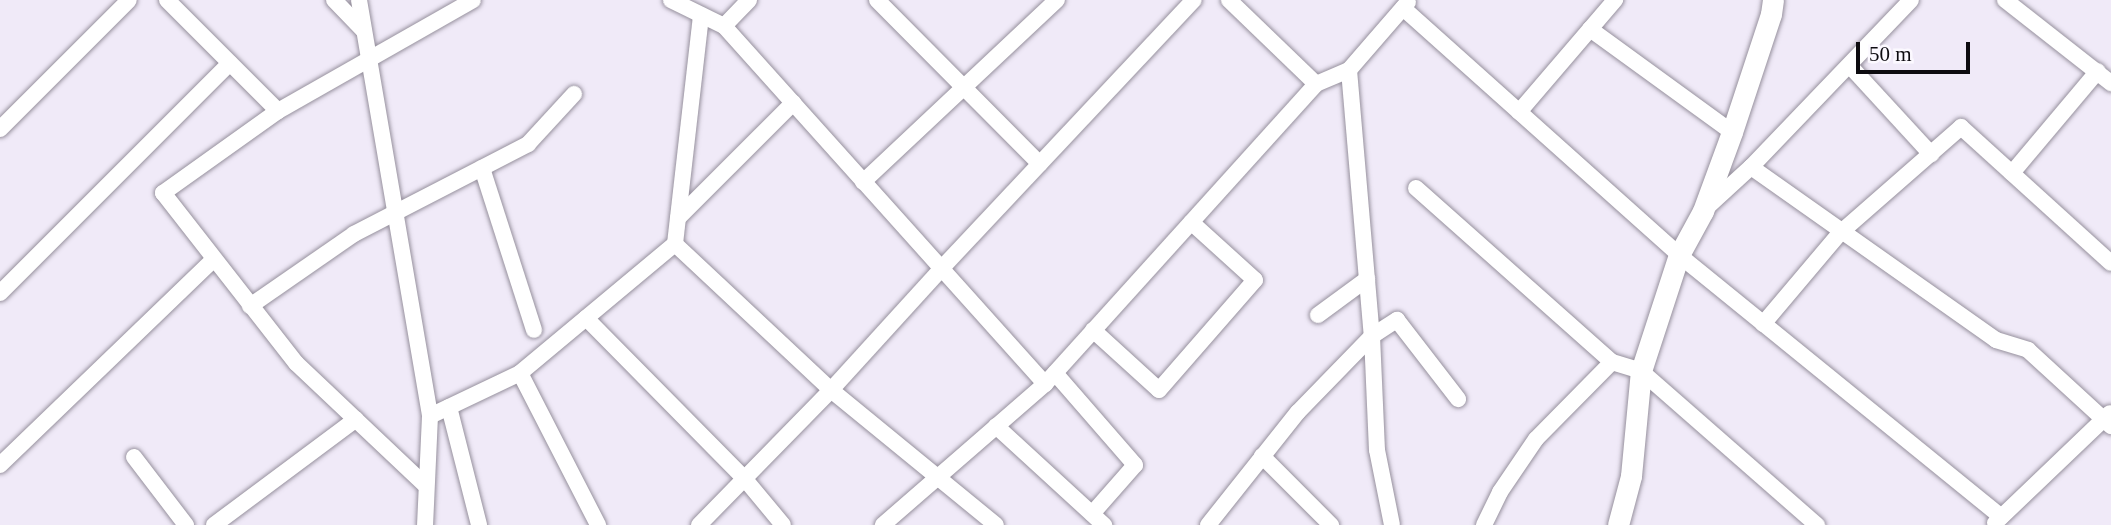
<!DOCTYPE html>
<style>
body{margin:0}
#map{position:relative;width:2111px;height:525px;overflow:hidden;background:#f0eaf8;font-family:Georgia,serif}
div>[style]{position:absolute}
.roads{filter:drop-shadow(0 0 2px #96909d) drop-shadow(0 0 2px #96909d)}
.street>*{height:16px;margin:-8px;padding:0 8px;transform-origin:8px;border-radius:8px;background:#fff}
.secondary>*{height:21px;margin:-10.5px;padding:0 10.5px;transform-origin:10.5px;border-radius:10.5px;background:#fff}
span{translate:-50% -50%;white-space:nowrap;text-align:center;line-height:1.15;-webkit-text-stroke:5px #fcf9ff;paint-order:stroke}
.scale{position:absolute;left:1856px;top:42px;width:114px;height:32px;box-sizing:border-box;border:4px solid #0d0b10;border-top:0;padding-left:9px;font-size:21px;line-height:24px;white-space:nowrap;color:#0d0b10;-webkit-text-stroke:5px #fcf9ff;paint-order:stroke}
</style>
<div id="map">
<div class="roads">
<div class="street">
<div style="left:167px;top:0;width:157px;rotate:45deg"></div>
<div style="left:334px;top:0;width:43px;rotate:45.9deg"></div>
<div style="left:359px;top:0;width:422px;rotate:80.3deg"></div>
<div style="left:430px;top:416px;width:109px;rotate:92.6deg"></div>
<div style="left:671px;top:0;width:59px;rotate:26.1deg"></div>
<div style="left:724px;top:26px;width:481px;rotate:48.1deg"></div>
<div style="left:1045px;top:384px;width:215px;rotate:139deg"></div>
<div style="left:877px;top:0;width:231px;rotate:45.2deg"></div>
<div style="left:1229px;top:0;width:121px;rotate:44deg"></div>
<div style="left:2005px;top:0;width:135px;rotate:38.1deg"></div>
<div style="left:1403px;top:8px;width:370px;rotate:41.8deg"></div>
<div style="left:1679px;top:255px;width:415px;rotate:39.1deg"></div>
<div style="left:724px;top:26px;width:36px;rotate:-46deg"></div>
<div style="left:1590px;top:29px;width:175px;rotate:36deg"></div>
<div style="left:1850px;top:66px;width:120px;rotate:47.4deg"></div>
<div style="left:1349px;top:70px;width:267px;rotate:85.1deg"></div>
<div style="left:1372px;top:336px;width:114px;rotate:87.5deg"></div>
<div style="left:1377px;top:450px;width:76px;rotate:78.7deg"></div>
<div style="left:1519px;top:112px;width:148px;rotate:-49.4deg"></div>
<div style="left:0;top:129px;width:182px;rotate:-45deg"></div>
<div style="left:1751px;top:167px;width:300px;rotate:35.2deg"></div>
<div style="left:1996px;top:340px;width:34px;rotate:17deg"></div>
<div style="left:2028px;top:350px;width:113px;rotate:42.5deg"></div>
<div style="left:482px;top:168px;width:170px;rotate:72.2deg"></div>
<div style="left:2012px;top:173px;width:133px;rotate:-49.9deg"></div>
<div style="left:863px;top:182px;width:266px;rotate:-43.2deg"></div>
<div style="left:1416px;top:188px;width:262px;rotate:41.6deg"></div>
<div style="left:1612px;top:362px;width:30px;rotate:17deg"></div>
<div style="left:1641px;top:371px;width:234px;rotate:41.2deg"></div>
<div style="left:1705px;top:209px;width:62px;rotate:-42.4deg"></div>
<div style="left:1751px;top:167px;width:231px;rotate:-46.2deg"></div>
<div style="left:678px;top:218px;width:163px;rotate:-45deg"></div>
<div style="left:675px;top:244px;width:214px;rotate:43.1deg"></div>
<div style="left:831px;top:390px;width:213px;rotate:39.3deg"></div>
<div style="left:0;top:293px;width:325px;rotate:-45deg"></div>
<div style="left:250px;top:306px;width:126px;rotate:-34.7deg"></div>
<div style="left:354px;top:234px;width:196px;rotate:-27.3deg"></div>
<div style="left:528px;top:144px;width:68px;rotate:-47.4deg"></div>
<div style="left:1318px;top:315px;width:61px;rotate:-36.3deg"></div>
<div style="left:586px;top:318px;width:225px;rotate:45.4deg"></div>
<div style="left:744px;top:478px;width:61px;rotate:50.3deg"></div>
<div style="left:1763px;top:324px;width:119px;rotate:-49.8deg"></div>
<div style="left:1840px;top:233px;width:161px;rotate:-41.2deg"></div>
<div style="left:1961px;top:127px;width:202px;rotate:42.2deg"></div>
<div style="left:1093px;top:330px;width:89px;rotate:42.3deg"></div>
<div style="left:1159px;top:390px;width:146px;rotate:-48.9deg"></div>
<div style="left:1255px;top:280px;width:86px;rotate:-137.8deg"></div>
<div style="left:520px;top:373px;width:171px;rotate:62.8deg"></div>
<div style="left:1055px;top:373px;width:122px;rotate:49deg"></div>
<div style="left:1135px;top:465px;width:65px;rotate:131.3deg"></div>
<div style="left:1045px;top:384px;width:404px;rotate:-47.9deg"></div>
<div style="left:1316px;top:84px;width:36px;rotate:-23deg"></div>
<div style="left:1349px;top:70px;width:90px;rotate:-49.1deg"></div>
<div style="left:449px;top:407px;width:122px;rotate:75.7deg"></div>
<div style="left:430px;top:416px;width:100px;rotate:-25.5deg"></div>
<div style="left:520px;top:373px;width:202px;rotate:-39.8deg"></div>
<div style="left:675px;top:244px;width:230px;rotate:-83.5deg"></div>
<div style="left:996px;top:426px;width:147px;rotate:42.5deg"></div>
<div style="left:1262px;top:456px;width:98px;rotate:45deg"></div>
<div style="left:134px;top:457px;width:86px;rotate:52.6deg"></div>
<div style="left:0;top:465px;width:297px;rotate:-43.9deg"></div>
<div style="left:424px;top:484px;width:176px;rotate:-136.6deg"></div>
<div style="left:296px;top:363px;width:216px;rotate:-128deg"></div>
<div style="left:163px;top:193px;width:141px;rotate:-35.5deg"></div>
<div style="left:278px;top:111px;width:224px;rotate:-29.6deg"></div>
<div style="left:1995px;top:523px;width:159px;rotate:-43.7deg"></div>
<div style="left:214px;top:525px;width:177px;rotate:-36.7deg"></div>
<div style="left:699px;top:525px;width:189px;rotate:-45.6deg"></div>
<div style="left:831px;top:390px;width:164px;rotate:-47.7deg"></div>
<div style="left:941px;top:269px;width:369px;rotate:-46.8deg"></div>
<div style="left:1208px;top:525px;width:144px;rotate:-51.5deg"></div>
<div style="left:1298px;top:412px;width:106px;rotate:-45.8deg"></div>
<div style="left:1372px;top:336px;width:30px;rotate:-33deg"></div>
<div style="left:1397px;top:320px;width:100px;rotate:52.3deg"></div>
<div style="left:1484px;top:525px;width:37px;rotate:-64deg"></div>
<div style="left:1500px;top:492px;width:64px;rotate:-55.8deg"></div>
<div style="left:1536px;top:439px;width:108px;rotate:-45.4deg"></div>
</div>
<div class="secondary">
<div style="left:1618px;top:525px;width:51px;rotate:-75.1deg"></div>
<div style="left:1631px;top:476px;width:105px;rotate:-84.6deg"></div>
<div style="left:1641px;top:371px;width:122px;rotate:-71.9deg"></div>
<div style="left:1679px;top:255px;width:50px;rotate:-61.4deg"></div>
<div style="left:1703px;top:211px;width:84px;rotate:-69.8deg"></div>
<div style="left:1732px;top:132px;width:124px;rotate:-71.7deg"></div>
<div style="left:1771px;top:14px;width:14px;rotate:-82deg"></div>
</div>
</div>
<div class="scale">50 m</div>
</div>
